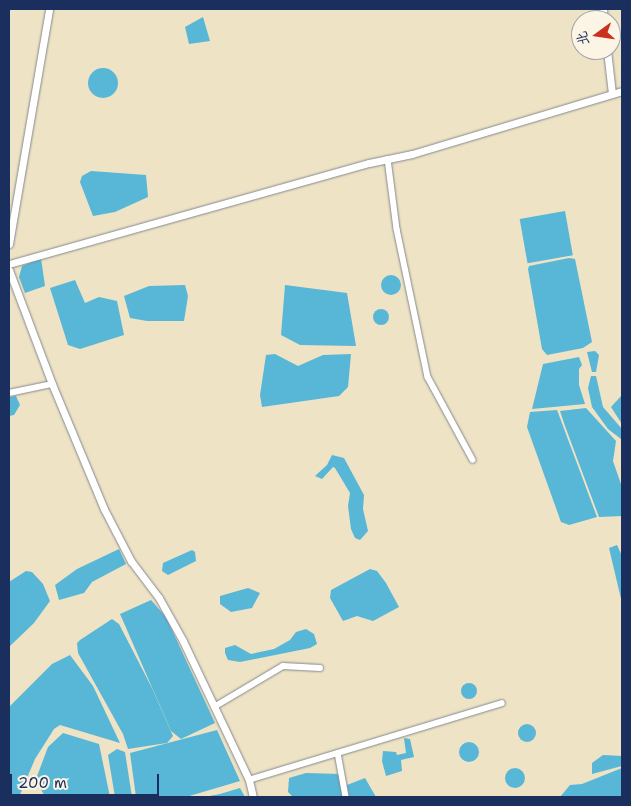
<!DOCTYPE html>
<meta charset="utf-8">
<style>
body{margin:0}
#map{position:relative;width:631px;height:806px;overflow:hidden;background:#eee3c4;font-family:"Shantell Sans","LXGW WenKai TC",sans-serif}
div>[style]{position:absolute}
.water>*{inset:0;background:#58b6d7;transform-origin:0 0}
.round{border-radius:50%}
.roads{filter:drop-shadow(0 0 1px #848991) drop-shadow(0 0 1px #848991)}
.minor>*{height:5.5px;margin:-2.75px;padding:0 2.75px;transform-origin:2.75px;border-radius:2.75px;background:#fff}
.tertiary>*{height:7px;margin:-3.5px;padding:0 3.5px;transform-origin:3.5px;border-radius:3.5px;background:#fff}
span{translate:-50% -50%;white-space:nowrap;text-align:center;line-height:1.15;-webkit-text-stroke:4px #fcf5e5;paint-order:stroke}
.frame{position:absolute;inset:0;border:10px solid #1b2f5e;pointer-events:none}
.north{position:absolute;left:571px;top:10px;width:50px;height:50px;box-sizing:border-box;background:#fcf5e5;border:1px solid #a2a6af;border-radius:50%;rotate:256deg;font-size:14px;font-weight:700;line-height:20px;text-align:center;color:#1b2f5e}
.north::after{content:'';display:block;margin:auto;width:18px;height:22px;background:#c8321e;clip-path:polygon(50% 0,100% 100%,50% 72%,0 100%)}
.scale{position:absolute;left:10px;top:774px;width:149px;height:22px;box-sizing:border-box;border:2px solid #1b2f5e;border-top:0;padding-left:6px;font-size:15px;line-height:18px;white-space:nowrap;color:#1b2f5e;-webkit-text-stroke:4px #fcf5e5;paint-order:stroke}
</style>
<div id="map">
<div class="water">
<div style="clip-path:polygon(203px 17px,210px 41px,189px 44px,185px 27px)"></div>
<div class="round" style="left:88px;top:68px;width:30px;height:30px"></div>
<div style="clip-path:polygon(91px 171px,146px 175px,148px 197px,115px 212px,93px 216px,80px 182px,82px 176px)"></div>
<div style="left:565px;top:211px;width:45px;height:46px;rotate:80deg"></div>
<div style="clip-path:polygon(41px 258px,45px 286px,25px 293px,19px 277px,22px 266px)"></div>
<div style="clip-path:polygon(569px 258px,575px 259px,592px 342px,583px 348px,547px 355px,542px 349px,528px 269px,529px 266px)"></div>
<div class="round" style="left:381px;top:275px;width:20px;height:20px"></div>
<div style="clip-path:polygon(75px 280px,85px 303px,99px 297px,117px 301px,124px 335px,80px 349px,68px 345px,50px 288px)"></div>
<div style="clip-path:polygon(185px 285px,188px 296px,184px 321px,147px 321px,130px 318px,124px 296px,149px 286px)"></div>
<div style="clip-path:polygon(285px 285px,347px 293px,356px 346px,300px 345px,281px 335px)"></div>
<div class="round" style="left:373px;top:309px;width:16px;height:16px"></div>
<div style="clip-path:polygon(595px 351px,599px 355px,596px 372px,592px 372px,587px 352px)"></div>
<div style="clip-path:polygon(275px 354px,298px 366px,323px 355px,351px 354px,348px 387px,339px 396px,262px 407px,260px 395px,266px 355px)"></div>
<div style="clip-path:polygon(579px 357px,582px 365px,579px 369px,579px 385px,585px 404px,532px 409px,543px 364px)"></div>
<div style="clip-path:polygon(591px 376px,596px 376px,603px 407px,622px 429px,621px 439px,608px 429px,592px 407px,588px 388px)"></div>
<div style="clip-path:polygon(622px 395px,622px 424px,611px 407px)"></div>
<div style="clip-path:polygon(16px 396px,20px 405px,14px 415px,9px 416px,9px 397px)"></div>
<div style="clip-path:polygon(586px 408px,616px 441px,613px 461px,622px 487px,622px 516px,599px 517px,565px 426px,560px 411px)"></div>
<div style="clip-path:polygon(557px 410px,597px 517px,569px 525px,561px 522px,527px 427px,530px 412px)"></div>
<div style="clip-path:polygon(332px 455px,344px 458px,364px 495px,363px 509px,368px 531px,360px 540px,355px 538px,351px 529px,348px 506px,350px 493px,335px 468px,333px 467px,322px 479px,315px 476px,327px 465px)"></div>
<div style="clip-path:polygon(617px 545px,622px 556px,622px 603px,609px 548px)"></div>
<div style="clip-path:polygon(119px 549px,126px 564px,92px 582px,84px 593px,59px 600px,55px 585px,77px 569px)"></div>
<div style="clip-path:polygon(192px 550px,195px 552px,196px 561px,168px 575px,162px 571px,163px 563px)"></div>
<div style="clip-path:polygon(370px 569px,377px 571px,386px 583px,399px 607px,373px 621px,357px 616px,343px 621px,330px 598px,331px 590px)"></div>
<div style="clip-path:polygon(26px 571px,32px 572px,43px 584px,50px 601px,34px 623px,9px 647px,9px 582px)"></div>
<div style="clip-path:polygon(248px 588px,260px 593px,252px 608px,231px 612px,220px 604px,220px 596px)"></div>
<div style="clip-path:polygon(151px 600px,166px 617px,215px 723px,181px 739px,171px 731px,120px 614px)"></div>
<div style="clip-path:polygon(112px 619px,119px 624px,152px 688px,173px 736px,167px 743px,128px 749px,123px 734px,78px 653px,77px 643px,80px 640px)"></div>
<div style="clip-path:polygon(306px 629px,314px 634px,317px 644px,310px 648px,240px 662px,228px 660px,225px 653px,225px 648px,235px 645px,251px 654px,274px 649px,290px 640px,296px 632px)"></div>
<div style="clip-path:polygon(70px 655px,93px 686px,120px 743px,60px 725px,54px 729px,35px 759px,19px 797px,9px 797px,9px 707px,52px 664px)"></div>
<div class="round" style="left:461px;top:683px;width:16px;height:16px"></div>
<div class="round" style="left:518px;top:724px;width:18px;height:18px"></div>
<div style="clip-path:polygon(217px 730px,240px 781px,186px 797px,136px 797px,130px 753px)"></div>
<div style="clip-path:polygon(63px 733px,99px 744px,110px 797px,45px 797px,36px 779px,48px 747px)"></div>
<div style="clip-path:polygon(404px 738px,410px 739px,414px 757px,401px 760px,402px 771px,386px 776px,382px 761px,383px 751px,396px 752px,397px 755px,406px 753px)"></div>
<div class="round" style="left:459px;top:742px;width:20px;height:20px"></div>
<div style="clip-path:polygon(117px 749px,125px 752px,132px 797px,115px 797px,108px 755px)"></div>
<div style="clip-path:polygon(603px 755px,622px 756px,622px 766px,592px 774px,592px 763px)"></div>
<div class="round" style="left:505px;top:768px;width:20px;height:20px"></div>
<div style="clip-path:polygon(622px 768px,622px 797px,560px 797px,570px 785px,582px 784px)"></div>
<div style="clip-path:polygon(306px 773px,340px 774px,344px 797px,293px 797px,288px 792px,289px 778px)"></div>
<div style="clip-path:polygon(365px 778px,376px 797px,349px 797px,347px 785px)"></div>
<div style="clip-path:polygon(240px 788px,245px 797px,204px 797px,220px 794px)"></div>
</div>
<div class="roads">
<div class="minor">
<div style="left:388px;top:159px;width:71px;rotate:82.7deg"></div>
<div style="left:397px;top:229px;width:151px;rotate:78.2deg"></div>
<div style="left:428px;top:377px;width:94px;rotate:61.5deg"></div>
<div style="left:9px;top:393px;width:44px;rotate:-11.8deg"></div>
<div style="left:214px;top:707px;width:80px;rotate:-30.7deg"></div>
<div style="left:283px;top:666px;width:37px;rotate:3deg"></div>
<div style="left:338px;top:753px;width:45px;rotate:79.7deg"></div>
<div style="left:249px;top:780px;width:264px;rotate:-16.9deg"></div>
</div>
<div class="tertiary">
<div style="left:603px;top:9px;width:11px;rotate:85deg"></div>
<div style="left:607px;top:50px;width:44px;rotate:83.5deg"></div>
<div style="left:9px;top:244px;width:238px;rotate:-80.3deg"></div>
<div style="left:9px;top:264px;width:374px;rotate:-15.7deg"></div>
<div style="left:369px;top:163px;width:44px;rotate:-11.8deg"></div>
<div style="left:412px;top:154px;width:219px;rotate:-16.7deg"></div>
<div style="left:9px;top:270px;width:122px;rotate:69.3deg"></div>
<div style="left:52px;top:384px;width:135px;rotate:67.4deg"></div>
<div style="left:104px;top:509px;width:59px;rotate:62.6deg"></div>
<div style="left:131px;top:561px;width:46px;rotate:52.9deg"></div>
<div style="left:159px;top:598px;width:49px;rotate:60.8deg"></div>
<div style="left:183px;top:641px;width:154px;rotate:64.6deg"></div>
<div style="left:249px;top:780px;width:17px;rotate:77deg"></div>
</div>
</div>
<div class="frame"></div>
<div class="north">北</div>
<div class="scale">200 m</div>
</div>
